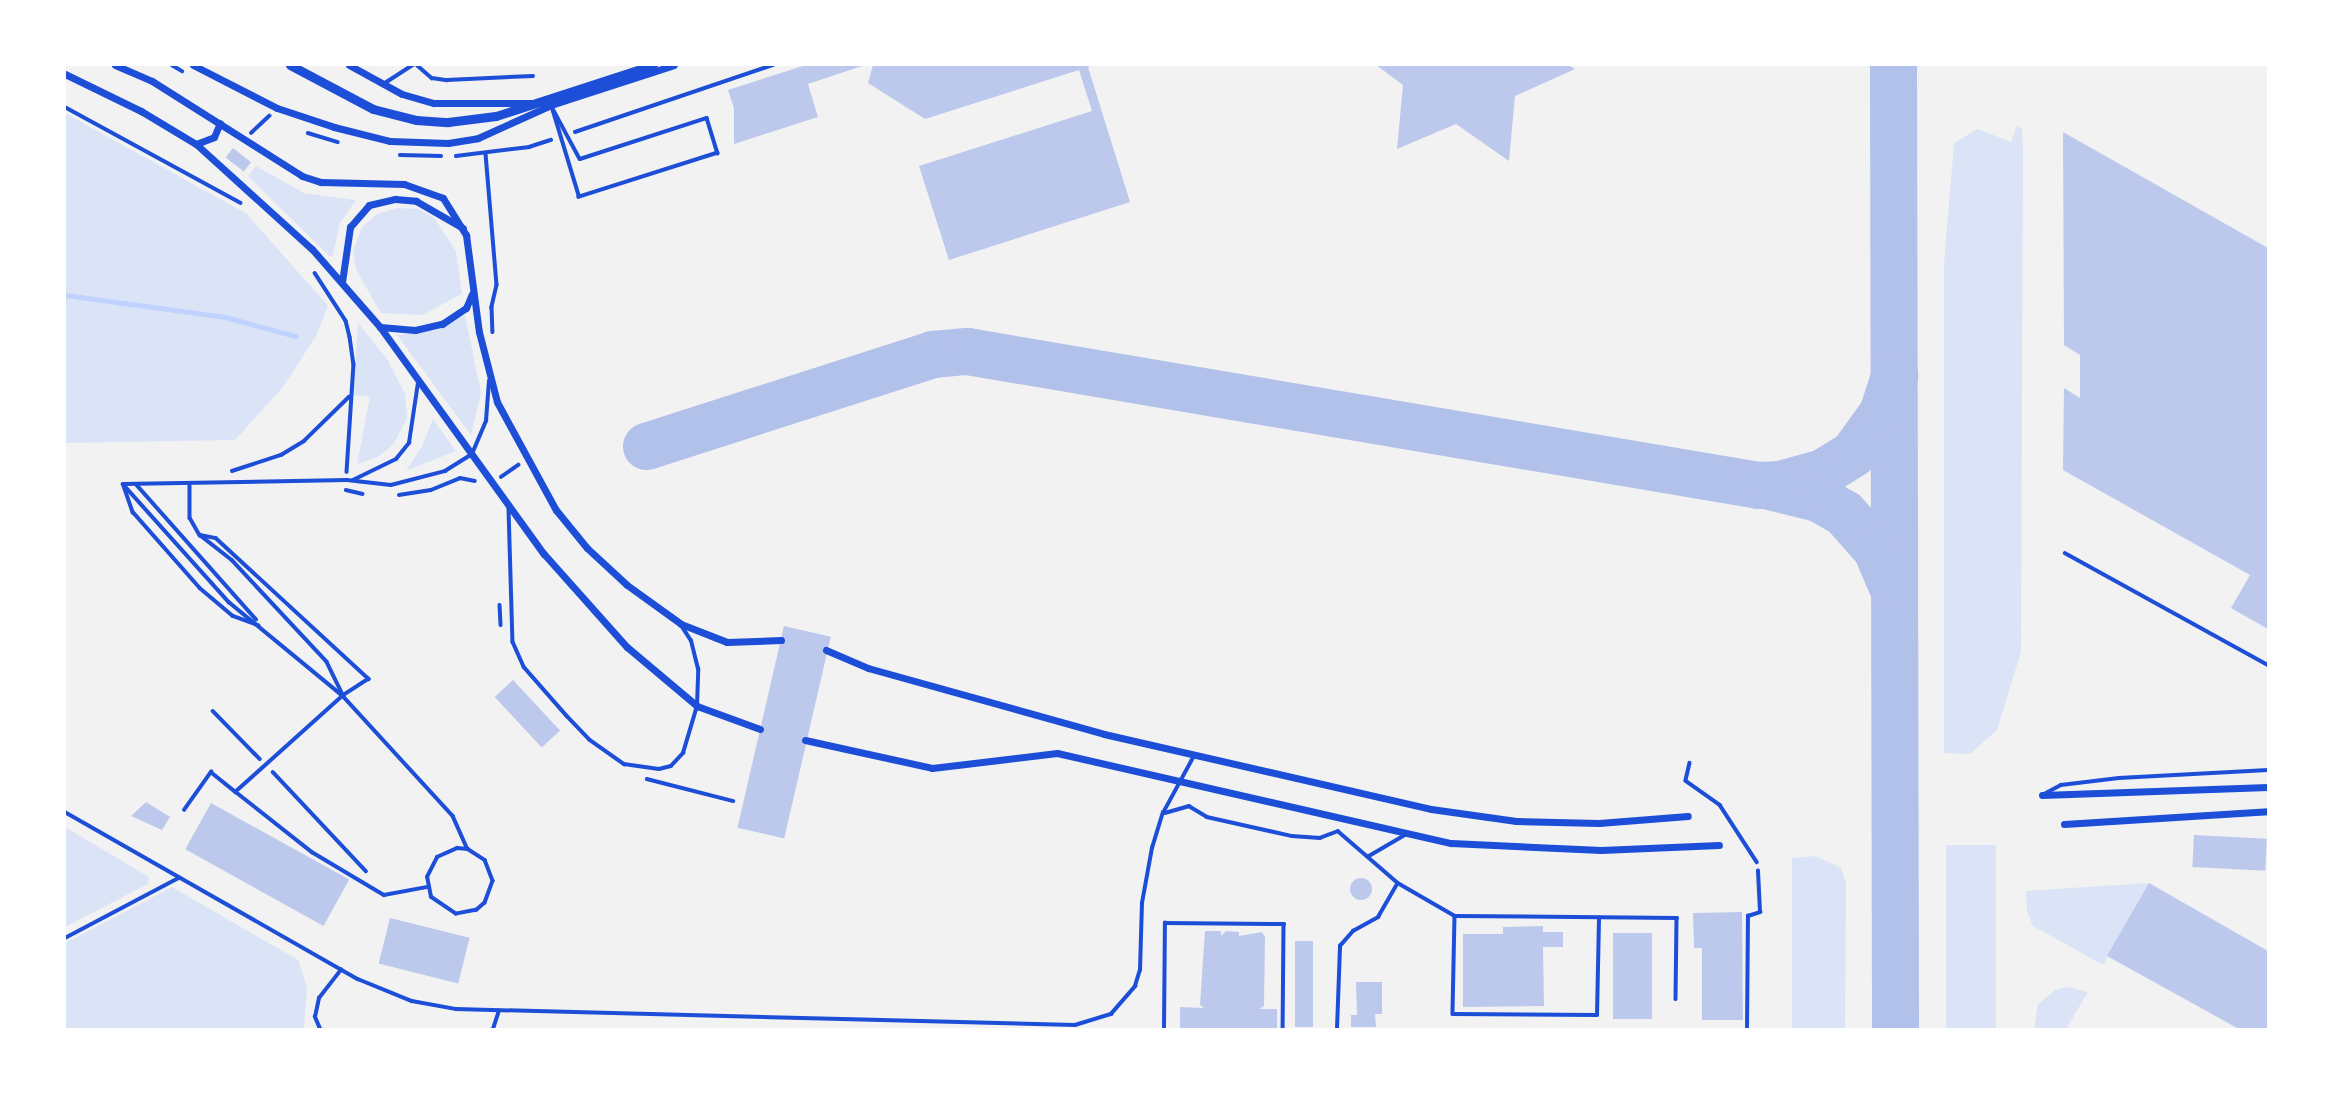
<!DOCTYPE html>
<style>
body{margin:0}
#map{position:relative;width:2333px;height:1094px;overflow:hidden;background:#f2f2f2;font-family:"Noto Sans",sans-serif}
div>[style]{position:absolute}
.green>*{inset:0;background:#dbe4f7;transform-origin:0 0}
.stream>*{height:5px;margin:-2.5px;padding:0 2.5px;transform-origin:2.5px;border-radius:2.5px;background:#bfd3fe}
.taxiway>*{height:47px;margin:-23.5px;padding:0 23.5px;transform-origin:23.5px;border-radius:23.5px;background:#b2c1ea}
.building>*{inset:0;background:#bdc9ec;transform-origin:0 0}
.round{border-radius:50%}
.path>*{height:3.5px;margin:-1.75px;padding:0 1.75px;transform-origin:1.75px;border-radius:1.75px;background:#1d4ed8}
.service>*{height:3.5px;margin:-1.75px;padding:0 1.75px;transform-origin:1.75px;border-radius:1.75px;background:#1d4ed8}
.minor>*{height:7px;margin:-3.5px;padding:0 3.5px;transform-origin:3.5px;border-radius:3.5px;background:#1d4ed8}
.tertiary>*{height:9px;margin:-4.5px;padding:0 4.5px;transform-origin:4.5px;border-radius:4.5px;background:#1d4ed8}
span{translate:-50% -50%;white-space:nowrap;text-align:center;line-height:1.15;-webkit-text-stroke:7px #fff;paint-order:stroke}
.frame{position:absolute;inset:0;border:66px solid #fff;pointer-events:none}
</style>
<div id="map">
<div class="green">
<div style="clip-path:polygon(65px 113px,247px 214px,328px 306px,316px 336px,283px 387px,235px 440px,65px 443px)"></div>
<div style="clip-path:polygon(2017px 125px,2022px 129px,2023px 151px,2021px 652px,1997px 730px,1970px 754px,1944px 753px,1944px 263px,1954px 143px,1978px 129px,2011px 142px)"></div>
<div style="clip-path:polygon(256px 166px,304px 193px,356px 200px,340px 223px,333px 255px,329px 256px,248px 176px)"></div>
<div style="clip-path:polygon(397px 208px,419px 209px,435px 219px,456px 251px,462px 294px,422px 315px,381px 313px,356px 270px,353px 251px,362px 227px,377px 214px)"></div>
<div style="clip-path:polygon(465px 315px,481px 393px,471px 435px,397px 335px,437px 330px)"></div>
<div style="clip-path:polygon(358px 323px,387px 359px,405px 394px,407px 418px,393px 445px,378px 457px,357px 464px,370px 397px,353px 395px)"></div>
<div style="clip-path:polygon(433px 419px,456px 451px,406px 471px,422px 446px)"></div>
<div style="clip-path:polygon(65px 827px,149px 877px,148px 884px,65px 927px)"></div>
<div style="left:1996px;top:845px;width:184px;height:50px;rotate:90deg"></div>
<div style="clip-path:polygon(1816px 856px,1841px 868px,1846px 883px,1845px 1029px,1792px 1029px,1792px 858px)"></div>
<div style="clip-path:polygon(2149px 883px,2103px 965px,2033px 926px,2027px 911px,2026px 891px)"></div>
<div style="clip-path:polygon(172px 887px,298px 960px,307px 987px,304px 1029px,65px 1029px,65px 943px)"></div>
<div style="clip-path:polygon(2067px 987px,2088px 992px,2066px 1029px,2034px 1029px,2038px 1004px,2055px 990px)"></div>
</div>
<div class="stream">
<div style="left:65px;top:295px;width:162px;rotate:7.8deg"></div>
<div style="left:225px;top:317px;width:73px;rotate:15.2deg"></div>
</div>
<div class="taxiway">
<div style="left:1893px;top:65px;width:964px;rotate:89.88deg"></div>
<div style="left:646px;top:446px;width:300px;rotate:-17.8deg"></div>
<div style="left:932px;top:354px;width:35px;rotate:-5deg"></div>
<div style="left:967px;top:351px;width:802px;rotate:9.61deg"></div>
<div style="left:1758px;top:485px;width:22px;rotate:-3deg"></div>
<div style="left:1780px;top:484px;width:45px;rotate:-15.6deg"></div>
<div style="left:1823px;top:472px;width:36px;rotate:-32deg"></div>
<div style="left:1853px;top:453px;width:49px;rotate:-54.1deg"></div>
<div style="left:1882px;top:413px;width:40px;rotate:-72deg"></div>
<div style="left:1769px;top:486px;width:50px;rotate:13.8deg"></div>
<div style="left:1818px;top:498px;width:30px;rotate:30deg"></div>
<div style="left:1844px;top:513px;width:48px;rotate:48.4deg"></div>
<div style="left:1876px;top:549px;width:38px;rotate:67deg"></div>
</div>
<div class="building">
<div style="clip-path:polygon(806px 65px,865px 65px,808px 84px,818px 117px,734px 144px,734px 108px,728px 90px)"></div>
<div style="clip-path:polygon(873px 65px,1093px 65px,1088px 67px,1130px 202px,949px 260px,919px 166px,1092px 111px,1079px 70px,925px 119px,868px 83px)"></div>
<div style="clip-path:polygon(1376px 65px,1568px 65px,1575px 69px,1515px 96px,1509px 161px,1456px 124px,1397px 149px,1403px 85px)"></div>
<div style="clip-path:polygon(2063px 132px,2268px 248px,2268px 629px,2231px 608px,2250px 575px,2063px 470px,2064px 388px,2080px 398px,2080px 355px,2064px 345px)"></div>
<div style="left:233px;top:148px;width:23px;height:12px;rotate:38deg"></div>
<div style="left:784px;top:626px;width:48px;height:207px;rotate:13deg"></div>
<div style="left:513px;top:680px;width:69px;height:25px;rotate:47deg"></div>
<div style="clip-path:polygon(146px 802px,170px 817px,162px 830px,131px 816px)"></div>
<div style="left:211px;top:803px;width:158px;height:53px;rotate:29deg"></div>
<div style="left:2194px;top:835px;width:73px;height:32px;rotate:3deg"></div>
<div class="round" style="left:1350px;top:878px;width:22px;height:22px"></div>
<div style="clip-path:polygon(2149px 883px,2268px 951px,2268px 1029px,2239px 1029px,2107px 956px)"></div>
<div style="clip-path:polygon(1742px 912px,1743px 1020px,1702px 1020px,1702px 948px,1694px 948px,1693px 913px)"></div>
<div style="left:390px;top:918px;width:82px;height:47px;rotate:14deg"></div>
<div style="clip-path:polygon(1543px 926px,1543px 932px,1563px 932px,1563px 947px,1543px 947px,1544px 1006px,1463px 1007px,1463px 934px,1503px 934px,1503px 927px)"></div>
<div style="clip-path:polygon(1205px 931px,1221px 931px,1221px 936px,1226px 931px,1239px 932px,1239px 936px,1262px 932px,1265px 937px,1264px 1006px,1259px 1009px,1277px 1009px,1277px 1029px,1180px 1029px,1180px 1007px,1204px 1008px,1200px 1005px)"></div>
<div style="left:1613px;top:933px;width:39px;height:86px"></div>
<div style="left:1295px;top:941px;width:18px;height:86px"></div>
<div style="clip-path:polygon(1356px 982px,1382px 982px,1382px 1014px,1375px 1014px,1376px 1027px,1351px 1027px,1351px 1015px,1357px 1015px)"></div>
</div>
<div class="path">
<div style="left:172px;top:65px;width:12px;rotate:31deg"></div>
<div style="left:65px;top:107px;width:200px;rotate:28.6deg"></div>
<div style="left:575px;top:132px;width:209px;rotate:-18.7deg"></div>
<div style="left:251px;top:133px;width:25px;rotate:-43deg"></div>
<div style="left:308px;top:133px;width:31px;rotate:17deg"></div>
<div style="left:486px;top:154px;width:131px;rotate:85.2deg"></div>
<div style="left:497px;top:285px;width:23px;rotate:103deg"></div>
<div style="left:492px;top:307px;width:25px;rotate:88deg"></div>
<div style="left:400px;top:155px;width:41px;rotate:1.4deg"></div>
<div style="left:456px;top:156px;width:74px;rotate:-7deg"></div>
<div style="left:529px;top:147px;width:23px;rotate:-18deg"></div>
<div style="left:315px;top:273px;width:57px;rotate:57.1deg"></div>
<div style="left:346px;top:321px;width:16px;rotate:76deg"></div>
<div style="left:350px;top:337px;width:27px;rotate:82deg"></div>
<div style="left:354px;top:364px;width:108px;rotate:93.7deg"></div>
<div style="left:232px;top:471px;width:52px;rotate:-18.1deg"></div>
<div style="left:281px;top:455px;width:27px;rotate:-31deg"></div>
<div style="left:304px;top:441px;width:63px;rotate:-44.4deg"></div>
<div style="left:501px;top:477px;width:21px;rotate:-35deg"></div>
<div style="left:346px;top:490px;width:17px;rotate:13deg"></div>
<div style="left:399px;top:495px;width:32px;rotate:-9deg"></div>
<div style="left:431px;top:490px;width:31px;rotate:-22deg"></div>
<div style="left:460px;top:478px;width:15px;rotate:11deg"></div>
<div style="left:500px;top:605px;width:20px;rotate:87deg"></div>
<div style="left:213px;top:711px;width:67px;rotate:45.6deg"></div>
<div style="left:273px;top:772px;width:136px;rotate:46.8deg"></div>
<div style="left:647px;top:779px;width:89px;rotate:14.3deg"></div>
<div style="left:1747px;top:1029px;width:113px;rotate:-89.5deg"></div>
<div style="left:1748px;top:916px;width:13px;rotate:-18deg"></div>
<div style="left:1760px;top:912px;width:41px;rotate:-92.8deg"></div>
</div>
<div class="service">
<div style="left:417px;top:65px;width:20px;rotate:41deg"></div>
<div style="left:432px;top:78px;width:15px;rotate:8deg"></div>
<div style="left:447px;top:80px;width:86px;rotate:-2.7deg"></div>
<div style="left:385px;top:83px;width:33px;rotate:-33deg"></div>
<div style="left:551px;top:105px;width:61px;rotate:61.8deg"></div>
<div style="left:580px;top:159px;width:133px;rotate:-17.9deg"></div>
<div style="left:707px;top:118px;width:37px;rotate:73deg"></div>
<div style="left:718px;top:153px;width:146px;rotate:162.4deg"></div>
<div style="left:579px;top:197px;width:96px;rotate:-106.9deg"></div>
<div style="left:353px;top:480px;width:48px;rotate:-26deg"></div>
<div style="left:396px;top:459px;width:21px;rotate:-51deg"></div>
<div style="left:409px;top:443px;width:61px;rotate:-81.5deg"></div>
<div style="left:123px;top:484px;width:159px;rotate:48.1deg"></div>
<div style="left:229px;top:602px;width:148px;rotate:39.5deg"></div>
<div style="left:343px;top:696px;width:163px;rotate:47.5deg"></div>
<div style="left:453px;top:816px;width:36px;rotate:66deg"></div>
<div style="left:468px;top:849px;width:20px;rotate:33deg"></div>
<div style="left:485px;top:860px;width:22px;rotate:69deg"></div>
<div style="left:493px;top:881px;width:23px;rotate:110deg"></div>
<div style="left:485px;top:903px;width:11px;rotate:139deg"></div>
<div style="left:477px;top:910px;width:21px;rotate:169deg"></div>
<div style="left:456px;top:914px;width:30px;rotate:-146deg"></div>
<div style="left:431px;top:897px;width:20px;rotate:-101deg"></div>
<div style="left:427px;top:877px;width:22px;rotate:-63deg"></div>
<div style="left:437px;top:857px;width:22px;rotate:-24deg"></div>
<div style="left:457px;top:848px;width:11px;rotate:5deg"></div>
<div style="left:123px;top:484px;width:224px;rotate:-1deg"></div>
<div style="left:347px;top:480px;width:44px;rotate:6.5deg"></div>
<div style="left:391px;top:485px;width:56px;rotate:-14.5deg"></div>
<div style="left:445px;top:471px;width:32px;rotate:-32deg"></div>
<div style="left:472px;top:454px;width:36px;rotate:-67deg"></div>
<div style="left:486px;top:421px;width:40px;rotate:-85.7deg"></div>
<div style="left:136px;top:484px;width:181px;rotate:48.4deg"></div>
<div style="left:190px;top:485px;width:33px;rotate:90deg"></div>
<div style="left:190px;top:518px;width:20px;rotate:60deg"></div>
<div style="left:200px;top:535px;width:41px;rotate:38deg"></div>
<div style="left:232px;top:560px;width:139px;rotate:47deg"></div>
<div style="left:327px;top:662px;width:34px;rotate:64deg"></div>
<div style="left:124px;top:486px;width:28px;rotate:71deg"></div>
<div style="left:133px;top:512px;width:101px;rotate:48.6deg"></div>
<div style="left:200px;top:588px;width:43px;rotate:40.3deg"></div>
<div style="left:233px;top:616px;width:27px;rotate:20deg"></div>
<div style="left:509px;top:509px;width:133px;rotate:88.3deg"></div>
<div style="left:513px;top:642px;width:27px;rotate:66deg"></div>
<div style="left:524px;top:667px;width:65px;rotate:48.7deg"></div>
<div style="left:567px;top:716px;width:33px;rotate:46deg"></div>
<div style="left:590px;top:740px;width:42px;rotate:35.2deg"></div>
<div style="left:624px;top:764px;width:35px;rotate:8deg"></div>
<div style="left:659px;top:769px;width:12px;rotate:-14deg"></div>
<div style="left:671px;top:766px;width:18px;rotate:-47deg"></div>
<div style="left:683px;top:753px;width:49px;rotate:-73.4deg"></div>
<div style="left:697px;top:706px;width:37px;rotate:-88deg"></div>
<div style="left:698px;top:669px;width:29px;rotate:-104deg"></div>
<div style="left:691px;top:641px;width:17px;rotate:-123deg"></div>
<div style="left:200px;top:535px;width:16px;rotate:11deg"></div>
<div style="left:216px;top:538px;width:208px;rotate:42.7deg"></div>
<div style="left:369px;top:679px;width:31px;rotate:147deg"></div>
<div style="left:343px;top:696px;width:144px;rotate:138.1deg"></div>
<div style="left:236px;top:792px;width:97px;rotate:38.3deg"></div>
<div style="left:312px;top:852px;width:84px;rotate:30.8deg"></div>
<div style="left:384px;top:895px;width:44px;rotate:-10.5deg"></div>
<div style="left:2065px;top:553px;width:232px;rotate:28.9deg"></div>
<div style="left:1690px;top:763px;width:18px;rotate:103deg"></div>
<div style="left:1686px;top:781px;width:42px;rotate:35.2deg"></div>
<div style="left:1720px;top:805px;width:68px;rotate:57deg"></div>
<div style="left:2046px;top:793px;width:17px;rotate:-28deg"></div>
<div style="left:2061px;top:785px;width:58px;rotate:-6.9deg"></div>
<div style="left:2119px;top:778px;width:149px;rotate:-3.1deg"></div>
<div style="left:184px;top:810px;width:47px;rotate:-54.6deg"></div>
<div style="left:211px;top:772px;width:32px;rotate:39deg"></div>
<div style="left:65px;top:812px;width:337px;rotate:29.7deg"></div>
<div style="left:358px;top:979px;width:58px;rotate:22.2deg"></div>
<div style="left:412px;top:1001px;width:45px;rotate:10.3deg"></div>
<div style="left:456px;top:1009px;width:619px;rotate:1.48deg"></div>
<div style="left:1075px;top:1025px;width:38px;rotate:-17deg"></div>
<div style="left:1111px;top:1014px;width:37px;rotate:-49deg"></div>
<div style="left:1135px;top:986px;width:17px;rotate:-73deg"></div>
<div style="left:1140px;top:970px;width:67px;rotate:-88.3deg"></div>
<div style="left:1142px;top:903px;width:56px;rotate:-79.7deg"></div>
<div style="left:1152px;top:848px;width:37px;rotate:-73deg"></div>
<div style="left:1163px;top:813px;width:65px;rotate:-61.5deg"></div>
<div style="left:1165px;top:813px;width:25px;rotate:-16deg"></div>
<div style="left:1189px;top:806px;width:21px;rotate:31deg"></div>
<div style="left:1207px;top:817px;width:87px;rotate:12.6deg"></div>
<div style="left:1292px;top:836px;width:28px;rotate:4deg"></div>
<div style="left:1320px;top:838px;width:19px;rotate:-21deg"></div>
<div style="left:1338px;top:831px;width:79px;rotate:40.9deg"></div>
<div style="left:1398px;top:883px;width:66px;rotate:30.1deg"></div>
<div style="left:1455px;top:916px;width:222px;rotate:0.5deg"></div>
<div style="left:1677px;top:918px;width:81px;rotate:90.7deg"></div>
<div style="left:1369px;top:856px;width:42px;rotate:-30.3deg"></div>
<div style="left:1455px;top:916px;width:98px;rotate:91.2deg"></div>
<div style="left:1453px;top:1014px;width:144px;rotate:0.4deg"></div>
<div style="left:1597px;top:1015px;width:97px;rotate:-88.8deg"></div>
<div style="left:65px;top:938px;width:129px;rotate:-27.8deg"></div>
<div style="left:320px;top:1029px;width:13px;rotate:-113deg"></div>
<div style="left:315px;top:1017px;width:19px;rotate:-78deg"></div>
<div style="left:319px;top:998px;width:36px;rotate:-52deg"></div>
<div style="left:493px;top:1029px;width:19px;rotate:-72deg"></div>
<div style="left:1164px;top:1029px;width:106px;rotate:-89.5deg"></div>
<div style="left:1165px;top:923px;width:119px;rotate:0.5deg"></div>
<div style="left:1284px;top:924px;width:105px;rotate:90.5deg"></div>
<div style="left:1337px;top:1029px;width:83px;rotate:-87.9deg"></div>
<div style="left:1340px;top:946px;width:20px;rotate:-49deg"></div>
<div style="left:1353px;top:931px;width:29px;rotate:-29deg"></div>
<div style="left:1378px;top:917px;width:39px;rotate:-60deg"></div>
</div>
<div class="minor">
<div style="left:115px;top:65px;width:40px;rotate:23.4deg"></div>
<div style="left:152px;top:81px;width:178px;rotate:32.3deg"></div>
<div style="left:302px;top:176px;width:20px;rotate:18deg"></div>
<div style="left:321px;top:182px;width:83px;rotate:1.4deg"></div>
<div style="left:404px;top:184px;width:41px;rotate:19.7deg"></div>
<div style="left:443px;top:198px;width:44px;rotate:58.1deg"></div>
<div style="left:466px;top:235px;width:98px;rotate:82.4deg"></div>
<div style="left:479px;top:332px;width:72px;rotate:75.6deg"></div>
<div style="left:497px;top:402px;width:123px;rotate:61.4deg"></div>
<div style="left:556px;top:510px;width:49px;rotate:50.8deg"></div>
<div style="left:587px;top:548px;width:54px;rotate:42.8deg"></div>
<div style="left:627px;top:585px;width:67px;rotate:35.8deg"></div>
<div style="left:681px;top:624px;width:49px;rotate:21.4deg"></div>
<div style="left:727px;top:642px;width:54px;rotate:-2.1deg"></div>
<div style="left:193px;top:65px;width:94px;rotate:27.1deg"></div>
<div style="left:277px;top:108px;width:60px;rotate:18.4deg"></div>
<div style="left:334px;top:127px;width:58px;rotate:14deg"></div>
<div style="left:390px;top:141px;width:58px;rotate:2deg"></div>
<div style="left:448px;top:143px;width:30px;rotate:-9deg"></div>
<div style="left:478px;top:138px;width:80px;rotate:-24.3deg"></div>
<div style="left:551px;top:105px;width:129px;rotate:-18deg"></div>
<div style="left:349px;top:65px;width:60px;rotate:28.7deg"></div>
<div style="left:402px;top:94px;width:33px;rotate:16deg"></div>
<div style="left:434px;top:103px;width:99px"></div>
<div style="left:65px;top:74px;width:85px;rotate:26deg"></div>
<div style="left:141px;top:111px;width:64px;rotate:31deg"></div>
<div style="left:196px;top:144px;width:156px;rotate:42.2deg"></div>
<div style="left:312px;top:249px;width:103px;rotate:48.9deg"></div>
<div style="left:380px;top:327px;width:280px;rotate:54.2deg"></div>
<div style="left:544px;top:554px;width:125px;rotate:48.3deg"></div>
<div style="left:627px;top:647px;width:92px;rotate:40.1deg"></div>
<div style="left:697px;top:706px;width:67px;rotate:20.1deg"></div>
<div style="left:196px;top:144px;width:19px;rotate:-21deg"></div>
<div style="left:214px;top:137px;width:15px;rotate:-67deg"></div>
<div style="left:342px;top:282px;width:56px;rotate:-81.7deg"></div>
<div style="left:350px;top:227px;width:29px;rotate:-49deg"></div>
<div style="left:369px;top:205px;width:27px;rotate:-13deg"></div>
<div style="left:395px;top:199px;width:21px;rotate:5deg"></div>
<div style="left:416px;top:201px;width:54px;rotate:29.9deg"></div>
<div style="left:380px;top:327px;width:35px;rotate:5deg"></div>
<div style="left:415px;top:330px;width:28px;rotate:-13deg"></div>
<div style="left:442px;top:324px;width:29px;rotate:-34deg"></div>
<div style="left:466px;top:308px;width:15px;rotate:-67deg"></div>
<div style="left:826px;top:650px;width:46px;rotate:23.2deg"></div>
<div style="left:868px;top:668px;width:245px;rotate:15.6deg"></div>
<div style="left:1104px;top:734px;width:335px;rotate:12.9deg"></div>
<div style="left:1431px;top:809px;width:86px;rotate:8deg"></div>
<div style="left:1516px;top:821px;width:83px;rotate:1.4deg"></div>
<div style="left:1599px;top:823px;width:89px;rotate:-4.5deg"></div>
<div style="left:805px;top:740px;width:130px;rotate:12.4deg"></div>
<div style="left:932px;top:768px;width:126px;rotate:-6.8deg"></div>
<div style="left:1057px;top:753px;width:404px;rotate:12.9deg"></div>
<div style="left:1451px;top:843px;width:150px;rotate:2.7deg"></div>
<div style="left:1601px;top:850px;width:118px;rotate:-2.4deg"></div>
<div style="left:2042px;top:795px;width:226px;rotate:-2deg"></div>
<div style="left:2064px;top:824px;width:204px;rotate:-3.6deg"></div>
</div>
<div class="tertiary">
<div style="left:290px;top:65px;width:94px;rotate:27.9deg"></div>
<div style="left:373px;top:109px;width:44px;rotate:14.3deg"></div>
<div style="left:416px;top:120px;width:32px;rotate:4deg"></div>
<div style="left:448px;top:122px;width:48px;rotate:-7.1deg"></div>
<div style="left:496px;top:116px;width:165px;rotate:-18deg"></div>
</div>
<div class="frame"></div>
</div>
